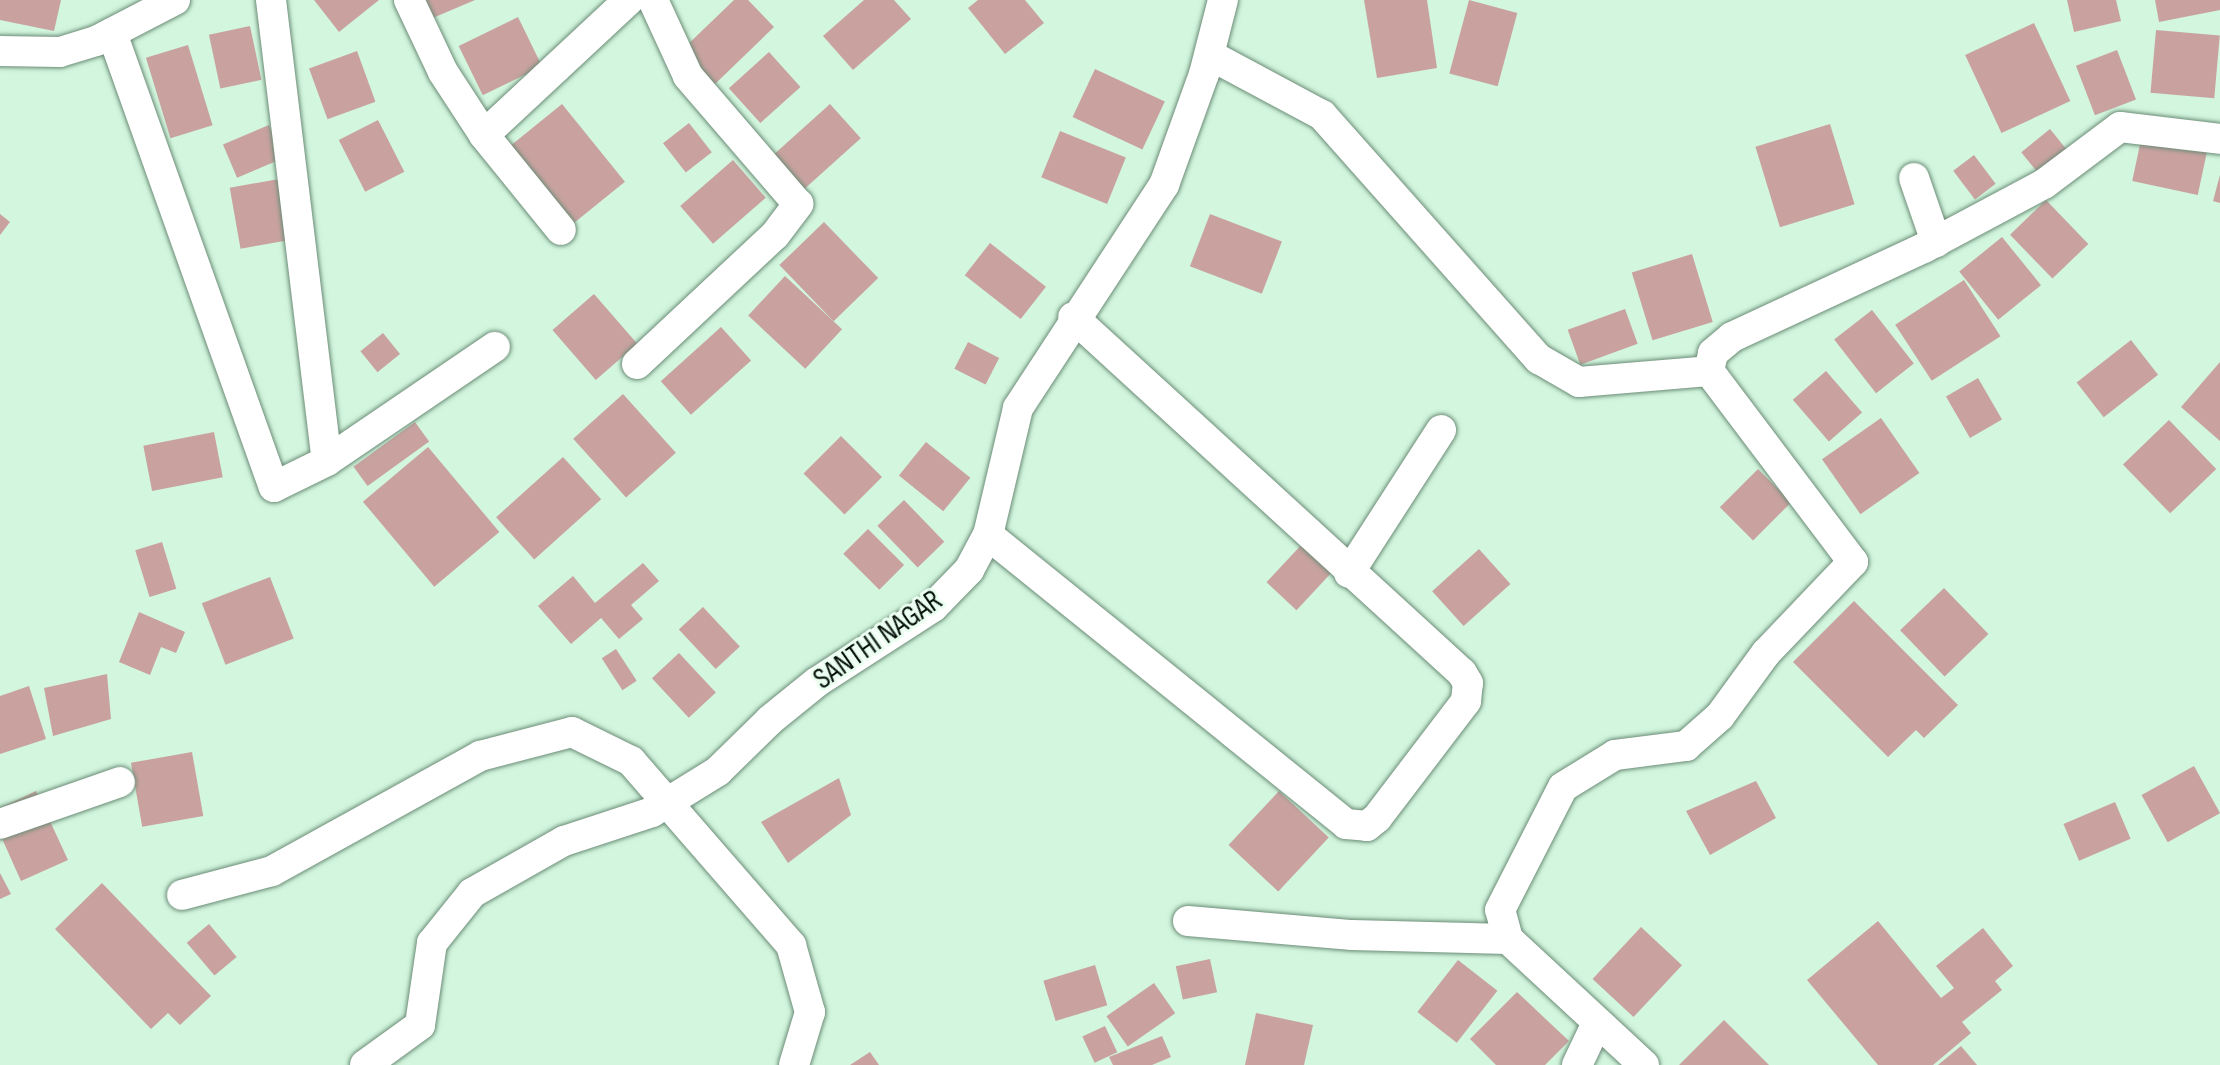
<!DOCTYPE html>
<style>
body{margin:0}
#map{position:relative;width:2220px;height:1065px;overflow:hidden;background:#d2f6de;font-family:"Sofia Sans Condensed",sans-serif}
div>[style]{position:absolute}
.building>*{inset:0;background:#c9a2a0;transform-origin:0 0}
.roads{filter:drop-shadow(0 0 2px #6c8c77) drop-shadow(0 0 2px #6c8c77)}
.street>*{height:30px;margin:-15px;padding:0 15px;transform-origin:15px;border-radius:15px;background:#fff}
span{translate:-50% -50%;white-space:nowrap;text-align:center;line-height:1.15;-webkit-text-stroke:6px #eafff0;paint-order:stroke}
.street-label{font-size:30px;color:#051009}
</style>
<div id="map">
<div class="building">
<div style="clip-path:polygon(0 0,61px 0,54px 31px,0 20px)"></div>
<div style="clip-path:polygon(314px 0,379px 0,339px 32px)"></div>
<div style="clip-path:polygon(423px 0,475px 0,428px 20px)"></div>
<div style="clip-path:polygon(734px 0,748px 0,774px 27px,715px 84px,682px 50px)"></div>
<div style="clip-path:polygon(864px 0,894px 0,911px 19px,853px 70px,823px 36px)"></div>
<div style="clip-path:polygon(978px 0,1025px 0,1044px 23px,1005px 54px,968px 8px)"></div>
<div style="clip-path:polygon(1364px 0,1427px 0,1437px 68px,1377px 78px)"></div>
<div style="left:1469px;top:0;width:50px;height:76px;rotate:15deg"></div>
<div style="clip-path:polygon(2067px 0,2116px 0,2121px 21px,2074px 32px)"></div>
<div style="clip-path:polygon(2155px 0,2220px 0,2220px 10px,2159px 22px)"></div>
<div style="left:518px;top:17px;width:55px;height:66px;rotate:64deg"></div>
<div style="left:2034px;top:23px;width:86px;height:76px;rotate:65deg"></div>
<div style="left:250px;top:26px;width:55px;height:42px;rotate:78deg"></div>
<div style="left:2156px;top:30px;width:64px;height:63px;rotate:5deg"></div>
<div style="left:188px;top:45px;width:84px;height:44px;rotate:73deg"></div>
<div style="left:2117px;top:50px;width:53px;height:44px;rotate:69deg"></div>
<div style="left:357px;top:51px;width:54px;height:51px;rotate:70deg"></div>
<div style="left:769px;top:52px;width:47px;height:54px;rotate:48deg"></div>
<div style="left:1095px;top:69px;width:77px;height:53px;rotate:25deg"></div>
<div style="left:562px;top:104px;width:100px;height:70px;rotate:51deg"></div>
<div style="left:830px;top:104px;width:46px;height:76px;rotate:48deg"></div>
<div style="left:378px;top:120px;width:58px;height:44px;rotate:63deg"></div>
<div style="left:689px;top:123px;width:37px;height:33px;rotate:52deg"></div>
<div style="left:1830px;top:124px;width:84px;height:78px;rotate:73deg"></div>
<div style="left:269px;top:125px;width:36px;height:50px;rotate:67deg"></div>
<div style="left:2050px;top:129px;width:28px;height:37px;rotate:51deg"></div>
<div style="left:1060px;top:131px;width:71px;height:50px;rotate:22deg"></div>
<div style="left:2142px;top:135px;width:67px;height:47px;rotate:12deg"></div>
<div style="left:1974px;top:155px;width:36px;height:26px;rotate:53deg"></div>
<div style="left:733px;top:160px;width:50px;height:70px;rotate:49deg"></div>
<div style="clip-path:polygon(2220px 175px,2220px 203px,2213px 201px)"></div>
<div style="left:279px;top:179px;width:62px;height:50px;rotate:80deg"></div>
<div style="left:2046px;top:200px;width:61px;height:50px;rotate:46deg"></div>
<div style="clip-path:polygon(0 214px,10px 222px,0 235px)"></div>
<div style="left:1210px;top:214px;width:77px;height:56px;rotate:21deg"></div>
<div style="left:824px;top:222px;width:78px;height:62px;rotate:46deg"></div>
<div style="left:2002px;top:237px;width:62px;height:55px;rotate:51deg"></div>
<div style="left:990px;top:243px;width:71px;height:41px;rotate:38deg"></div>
<div style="left:1692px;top:254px;width:71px;height:63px;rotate:73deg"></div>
<div style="left:785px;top:276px;width:78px;height:54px;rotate:43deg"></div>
<div style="left:1964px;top:280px;width:67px;height:82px;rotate:57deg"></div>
<div style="left:594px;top:294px;width:66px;height:55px;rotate:49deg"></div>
<div style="left:1625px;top:309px;width:37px;height:61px;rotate:70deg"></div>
<div style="left:1872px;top:310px;width:68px;height:48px;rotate:52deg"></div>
<div style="left:721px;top:327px;width:45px;height:81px;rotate:48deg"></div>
<div style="left:383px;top:333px;width:27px;height:29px;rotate:51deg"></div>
<div style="left:2131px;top:340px;width:44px;height:69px;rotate:52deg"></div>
<div style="left:968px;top:342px;width:35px;height:30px;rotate:27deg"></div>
<div style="clip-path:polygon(2220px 362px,2220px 441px,2181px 407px)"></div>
<div style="left:1826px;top:371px;width:55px;height:44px;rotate:49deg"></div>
<div style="left:1978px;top:378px;width:48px;height:37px;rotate:60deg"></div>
<div style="left:623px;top:394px;width:79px;height:67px;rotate:48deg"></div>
<div style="left:1881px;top:418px;width:67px;height:72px;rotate:55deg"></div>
<div style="left:2169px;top:420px;width:68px;height:64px;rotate:46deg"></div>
<div style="left:415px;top:422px;width:24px;height:76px;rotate:54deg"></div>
<div style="left:214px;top:432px;width:46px;height:72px;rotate:79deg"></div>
<div style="left:841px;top:436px;width:58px;height:53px;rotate:45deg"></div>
<div style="left:926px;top:442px;width:57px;height:43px;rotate:39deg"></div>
<div style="left:428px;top:447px;width:111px;height:85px;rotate:50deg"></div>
<div style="left:563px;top:457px;width:57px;height:90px;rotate:48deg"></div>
<div style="left:1758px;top:469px;width:47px;height:54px;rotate:45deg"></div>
<div style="left:904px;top:500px;width:58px;height:37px;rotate:46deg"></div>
<div style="left:868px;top:529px;width:51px;height:35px;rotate:45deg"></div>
<div style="left:162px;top:542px;width:49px;height:28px;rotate:73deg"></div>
<div style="left:1304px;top:542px;width:41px;height:55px;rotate:43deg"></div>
<div style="left:1479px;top:549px;width:47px;height:63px;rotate:48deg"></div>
<div style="clip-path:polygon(643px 563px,659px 581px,631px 605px,643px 619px,619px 639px,601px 618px,571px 644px,538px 606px,573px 576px,595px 603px)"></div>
<div style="left:270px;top:577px;width:66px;height:73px;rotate:69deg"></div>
<div style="left:1944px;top:588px;width:64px;height:61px;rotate:46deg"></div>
<div style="clip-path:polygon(1854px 601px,1958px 705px,1924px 738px,1916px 730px,1888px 757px,1793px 662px)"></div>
<div style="left:703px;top:607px;width:54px;height:33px;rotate:47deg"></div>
<div style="clip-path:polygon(139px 612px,185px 632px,176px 653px,161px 647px,150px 675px,119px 662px)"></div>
<div style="left:616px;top:649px;width:38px;height:17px;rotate:57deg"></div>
<div style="left:679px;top:653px;width:54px;height:37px;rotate:47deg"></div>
<div style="clip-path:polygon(107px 674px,111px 719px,53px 736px,44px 688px)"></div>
<div style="clip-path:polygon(29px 686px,46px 739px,0 754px,0 696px)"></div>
<div style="left:192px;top:752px;width:65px;height:62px;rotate:80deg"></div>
<div style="left:2194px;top:766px;width:54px;height:60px;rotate:61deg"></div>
<div style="clip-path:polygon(839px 778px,851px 815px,788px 863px,761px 822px)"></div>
<div style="clip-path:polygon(1756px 781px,1776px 818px,1710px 855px,1686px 811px)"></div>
<div style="clip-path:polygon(36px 791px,68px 860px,21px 881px,0 834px,0 808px)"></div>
<div style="left:1279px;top:791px;width:68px;height:74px;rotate:43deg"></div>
<div style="left:2115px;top:802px;width:40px;height:56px;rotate:67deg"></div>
<div style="clip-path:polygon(0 873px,11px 894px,0 899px)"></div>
<div style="clip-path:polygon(102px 883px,211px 996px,180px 1025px,168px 1013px,151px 1029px,55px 929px)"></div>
<div style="clip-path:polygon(1878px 921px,1941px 998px,1954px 988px,1936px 966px,1983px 928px,2013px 966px,1995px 981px,2002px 990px,1962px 1022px,1971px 1033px,1933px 1065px,1878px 1065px,1807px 980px)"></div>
<div style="left:209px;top:924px;width:43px;height:29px;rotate:50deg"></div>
<div style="left:1641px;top:927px;width:56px;height:71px;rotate:43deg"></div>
<div style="left:1210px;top:959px;width:34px;height:35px;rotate:78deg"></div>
<div style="left:1458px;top:960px;width:50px;height:66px;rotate:38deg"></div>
<div style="left:1095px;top:965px;width:42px;height:54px;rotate:73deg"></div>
<div style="left:1154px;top:983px;width:37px;height:58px;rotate:55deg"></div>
<div style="clip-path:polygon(1517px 992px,1569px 1041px,1545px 1065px,1496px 1065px,1470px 1039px)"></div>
<div style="clip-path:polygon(1256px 1013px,1313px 1025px,1304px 1065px,1245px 1065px)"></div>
<div style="clip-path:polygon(1724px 1020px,1769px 1065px,1679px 1065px)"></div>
<div style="left:1105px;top:1026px;width:29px;height:25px;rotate:65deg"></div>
<div style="clip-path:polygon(1162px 1036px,1171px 1057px,1152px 1065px,1113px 1065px,1109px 1057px)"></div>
<div style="clip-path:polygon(1961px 1046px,1977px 1065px,1938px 1065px)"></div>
<div style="clip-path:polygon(870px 1052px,879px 1065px,850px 1065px)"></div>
</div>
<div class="roads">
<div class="street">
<div style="left:271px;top:0;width:464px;rotate:83.1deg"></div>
<div style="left:409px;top:0;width:80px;rotate:64.7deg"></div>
<div style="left:443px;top:72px;width:75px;rotate:56.9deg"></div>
<div style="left:484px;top:135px;width:122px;rotate:51deg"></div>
<div style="left:112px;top:33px;width:482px;rotate:70.4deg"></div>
<div style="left:274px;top:487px;width:59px;rotate:-26.1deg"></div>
<div style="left:327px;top:461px;width:203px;rotate:-34.2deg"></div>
<div style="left:0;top:51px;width:60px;rotate:1deg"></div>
<div style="left:60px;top:52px;width:38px;rotate:-17deg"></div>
<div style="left:96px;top:41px;width:89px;rotate:-27.4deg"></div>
<div style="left:1210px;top:55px;width:127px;rotate:28.2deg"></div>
<div style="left:1322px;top:115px;width:327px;rotate:48.4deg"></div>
<div style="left:1539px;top:359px;width:46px;rotate:29.9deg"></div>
<div style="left:1579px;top:382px;width:130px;rotate:-4.8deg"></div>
<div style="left:484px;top:135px;width:198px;rotate:-43deg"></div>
<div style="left:1914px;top:178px;width:68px;rotate:71deg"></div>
<div style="left:637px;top:364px;width:189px;rotate:-43.1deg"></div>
<div style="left:775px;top:235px;width:39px;rotate:-53deg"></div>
<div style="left:798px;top:204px;width:169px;rotate:-130.7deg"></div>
<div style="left:688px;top:76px;width:84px;rotate:-114.7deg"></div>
<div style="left:988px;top:535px;width:460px;rotate:38.9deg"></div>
<div style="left:1346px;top:824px;width:21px;rotate:5deg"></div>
<div style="left:1367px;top:826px;width:13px;rotate:-39deg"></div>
<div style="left:1377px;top:818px;width:147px;rotate:-52.7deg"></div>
<div style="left:1466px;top:701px;width:18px;rotate:-84deg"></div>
<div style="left:1468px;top:683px;width:12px;rotate:-121deg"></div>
<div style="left:1462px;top:673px;width:527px;rotate:-137.54deg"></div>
<div style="left:1349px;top:573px;width:170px;rotate:-57.2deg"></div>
<div style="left:0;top:824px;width:127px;rotate:-19.3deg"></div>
<div style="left:182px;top:895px;width:93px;rotate:-14.9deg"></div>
<div style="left:272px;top:871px;width:238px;rotate:-28.9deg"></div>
<div style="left:480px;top:756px;width:95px;rotate:-14.6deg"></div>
<div style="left:572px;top:732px;width:66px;rotate:26.2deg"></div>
<div style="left:631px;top:761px;width:244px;rotate:49deg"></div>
<div style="left:791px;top:945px;width:70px;rotate:74.2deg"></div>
<div style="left:810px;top:1012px;width:55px;rotate:106.8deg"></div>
<div style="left:1188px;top:921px;width:165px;rotate:4.9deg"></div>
<div style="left:1352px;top:935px;width:156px;rotate:1.5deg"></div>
<div style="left:365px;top:1065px;width:68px;rotate:-36deg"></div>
<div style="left:420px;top:1025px;width:83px;rotate:-81.7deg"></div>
<div style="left:432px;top:943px;width:64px;rotate:-51.3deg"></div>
<div style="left:472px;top:893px;width:106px;rotate:-29.5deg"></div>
<div style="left:564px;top:841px;width:93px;rotate:-18.2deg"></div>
<div style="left:652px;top:812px;width:78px;rotate:-31.8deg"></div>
<div style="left:718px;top:771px;width:73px;rotate:-44.4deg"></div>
<div style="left:770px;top:720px;width:60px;rotate:-39deg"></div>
<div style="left:817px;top:682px;width:138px;rotate:-32.9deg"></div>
<div style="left:933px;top:607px;width:52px;rotate:-45.8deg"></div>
<div style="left:969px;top:570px;width:40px;rotate:-62deg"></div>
<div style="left:988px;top:535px;width:130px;rotate:-76.7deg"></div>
<div style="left:1018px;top:408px;width:267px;rotate:-56.8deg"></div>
<div style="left:1164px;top:185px;width:118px;rotate:-70.2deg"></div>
<div style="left:1204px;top:74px;width:76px;rotate:-75.6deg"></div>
<div style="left:1577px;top:1065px;width:47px;rotate:-64.5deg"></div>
<div style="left:1644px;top:1065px;width:185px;rotate:-137.2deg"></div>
<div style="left:1508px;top:939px;width:30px;rotate:-105deg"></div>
<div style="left:1500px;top:910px;width:138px;rotate:-62.9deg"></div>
<div style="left:1563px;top:787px;width:61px;rotate:-31.6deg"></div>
<div style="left:1615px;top:755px;width:72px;rotate:-7.2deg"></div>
<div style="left:1686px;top:746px;width:45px;rotate:-41.4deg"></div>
<div style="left:1720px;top:716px;width:78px;rotate:-53.9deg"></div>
<div style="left:1766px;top:653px;width:126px;rotate:-46.3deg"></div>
<div style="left:1853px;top:562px;width:239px;rotate:-127deg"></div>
<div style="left:1709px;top:371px;width:18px;rotate:-77deg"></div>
<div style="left:1713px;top:353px;width:25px;rotate:-40deg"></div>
<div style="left:1732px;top:337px;width:212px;rotate:-24.9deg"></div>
<div style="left:1924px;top:248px;width:136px;rotate:-28.1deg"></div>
<div style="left:2044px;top:184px;width:95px;rotate:-36.9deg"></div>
<div style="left:2120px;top:127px;width:101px;rotate:6.8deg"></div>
</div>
</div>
<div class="street-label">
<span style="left:878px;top:640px;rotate:-35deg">SANTHI NAGAR</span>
</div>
</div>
